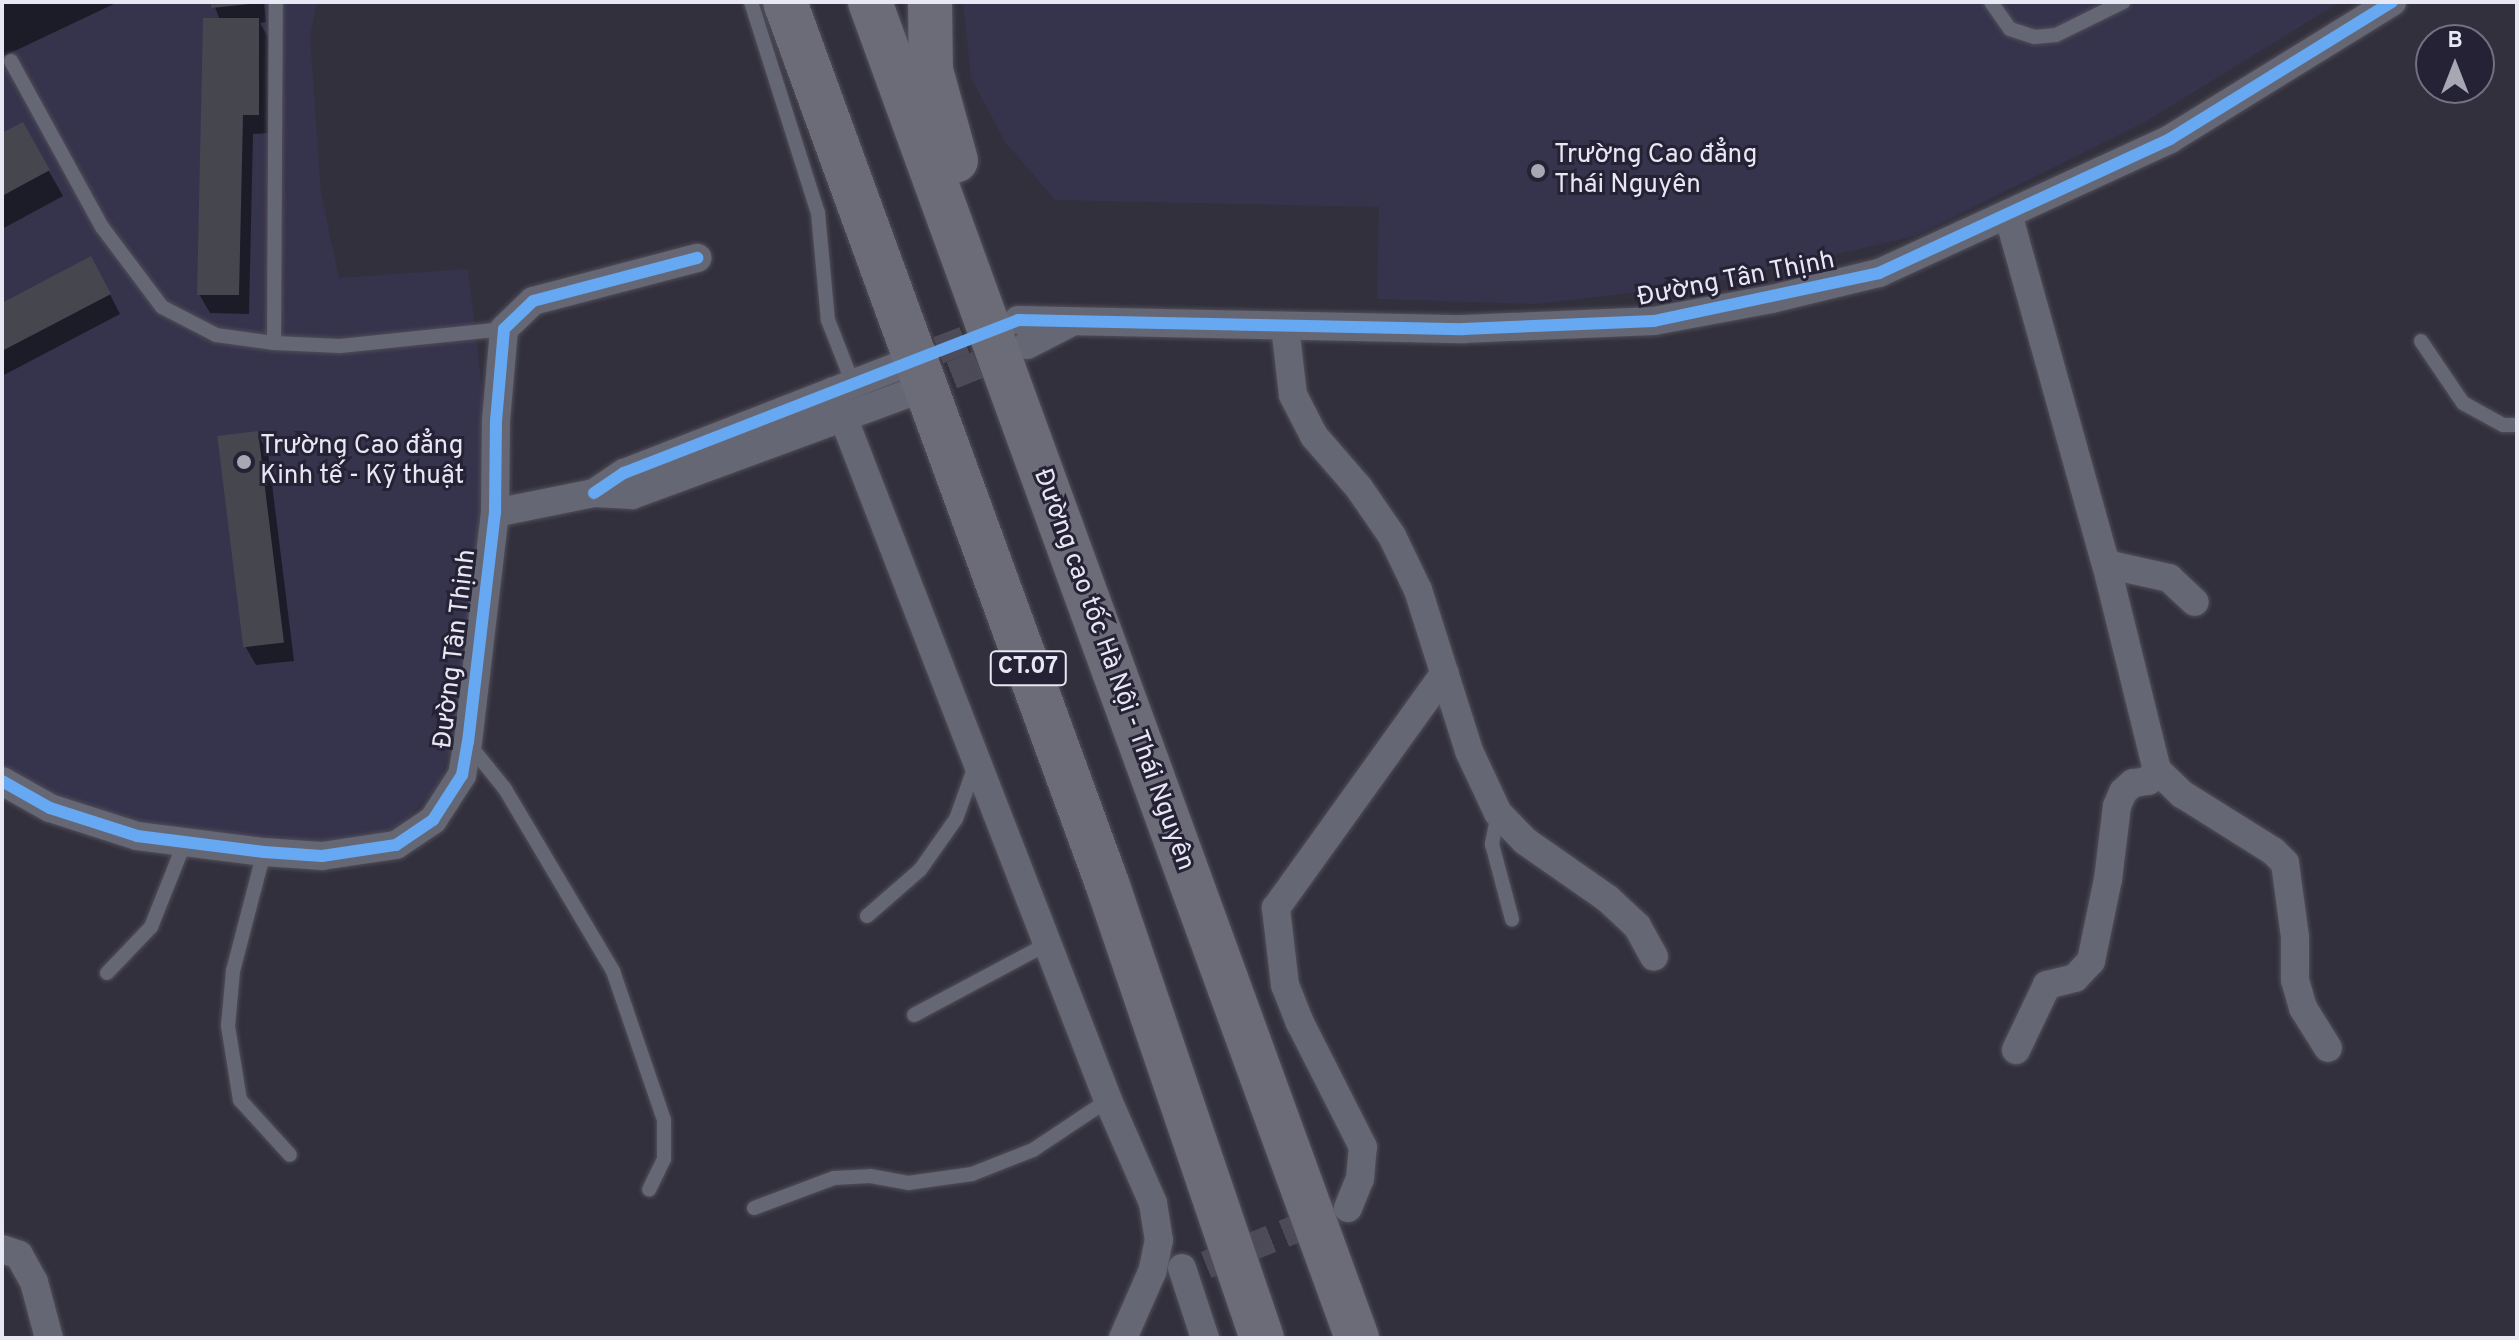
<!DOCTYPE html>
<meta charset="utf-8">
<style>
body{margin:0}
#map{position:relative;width:2519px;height:1340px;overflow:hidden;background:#32303c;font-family:Overpass,sans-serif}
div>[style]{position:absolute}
.built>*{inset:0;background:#36334c}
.shadow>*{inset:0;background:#0007}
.building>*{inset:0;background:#46464f;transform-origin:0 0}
.minor-tunnel>*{height:28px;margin-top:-14px;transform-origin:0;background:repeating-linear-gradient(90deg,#4d4b58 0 28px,transparent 0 42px)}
.roads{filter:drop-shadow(0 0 2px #504e59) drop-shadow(0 0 2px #504e59)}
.service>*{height:14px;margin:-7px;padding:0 7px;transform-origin:7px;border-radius:7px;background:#666774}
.minor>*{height:28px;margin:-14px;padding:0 14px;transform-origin:14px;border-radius:14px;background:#666774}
.motorway>*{height:44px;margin:-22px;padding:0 22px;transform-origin:22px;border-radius:22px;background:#6c6c78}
.cycleway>*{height:12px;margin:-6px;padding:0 6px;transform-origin:6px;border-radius:6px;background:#66a8f1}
.dots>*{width:22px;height:22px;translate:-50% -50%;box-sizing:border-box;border:4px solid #252235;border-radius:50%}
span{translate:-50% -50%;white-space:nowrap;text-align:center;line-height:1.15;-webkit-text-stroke:6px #252235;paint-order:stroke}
.shield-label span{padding:2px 6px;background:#252235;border:2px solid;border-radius:6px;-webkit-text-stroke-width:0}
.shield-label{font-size:24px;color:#e8e7f4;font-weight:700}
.poi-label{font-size:26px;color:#e8e7f4}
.left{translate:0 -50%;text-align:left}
.street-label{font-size:26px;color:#e8e7f4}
.frame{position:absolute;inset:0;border:4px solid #e8e7f4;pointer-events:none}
.north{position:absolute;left:2415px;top:24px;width:80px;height:80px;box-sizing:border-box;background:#252235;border:2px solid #737181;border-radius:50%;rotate:0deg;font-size:22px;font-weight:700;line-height:32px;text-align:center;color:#e8e7f4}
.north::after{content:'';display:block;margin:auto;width:28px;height:36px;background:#a8a7b4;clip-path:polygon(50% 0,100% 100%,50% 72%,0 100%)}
</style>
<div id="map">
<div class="built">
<div style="clip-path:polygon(2px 2px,317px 2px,310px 35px,321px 193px,339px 278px,468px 269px,486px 422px,485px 502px,460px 723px,437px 788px,399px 826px,352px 844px,289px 844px,130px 824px,25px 782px,2px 768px)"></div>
<div style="clip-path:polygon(963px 2px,2340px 2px,2145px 122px,1916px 236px,1706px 284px,1536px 304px,1377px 299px,1379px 207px,1055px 200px,1005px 142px,971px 78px)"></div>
</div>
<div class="shadow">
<div style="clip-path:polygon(2px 2px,118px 2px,2px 57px)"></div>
<div style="clip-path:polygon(213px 2px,264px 2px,266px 22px,260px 23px,269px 39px,269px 133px,253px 134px,249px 314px,210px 313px,199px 294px,220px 20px)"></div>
<div style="clip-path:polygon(22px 124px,63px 196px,2px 229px,2px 136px)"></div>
<div style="clip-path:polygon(101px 277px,120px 314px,2px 376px,2px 305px)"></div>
<div style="clip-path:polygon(257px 433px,268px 452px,294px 661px,256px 665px,245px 646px)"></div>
</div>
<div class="building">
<div style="clip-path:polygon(211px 2px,250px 2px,250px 4px,211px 8px)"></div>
<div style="clip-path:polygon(203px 18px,259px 18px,259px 115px,243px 115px,239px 295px,197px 295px)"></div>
<div style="clip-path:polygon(23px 122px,50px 170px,2px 196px,2px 133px)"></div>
<div style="clip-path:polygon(91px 256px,111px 294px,2px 351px,2px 303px)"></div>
<div style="left:258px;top:431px;width:213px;height:41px;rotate:83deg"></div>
</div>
<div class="minor-tunnel">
<div style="left:899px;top:365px;width:111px;rotate:-20.6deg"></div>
<div style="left:913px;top:391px;width:107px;rotate:-22deg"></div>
<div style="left:1206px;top:1265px;width:131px;rotate:-21.9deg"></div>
</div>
<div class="roads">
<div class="service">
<div style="left:751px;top:2px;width:221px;rotate:72.4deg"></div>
<div style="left:818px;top:213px;width:107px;rotate:84.7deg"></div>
<div style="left:828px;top:320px;width:69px;rotate:68.7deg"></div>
<div style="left:1991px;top:2px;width:33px;rotate:55deg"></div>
<div style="left:2010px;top:29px;width:25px;rotate:18deg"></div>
<div style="left:2034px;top:37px;width:22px;rotate:-5deg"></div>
<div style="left:2056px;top:35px;width:75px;rotate:-26.2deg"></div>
<div style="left:11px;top:61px;width:189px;rotate:61.3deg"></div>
<div style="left:102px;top:227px;width:100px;rotate:53.1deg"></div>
<div style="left:162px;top:307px;width:61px;rotate:27.4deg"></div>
<div style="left:216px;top:335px;width:59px;rotate:7.9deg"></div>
<div style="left:274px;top:343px;width:66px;rotate:2.6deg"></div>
<div style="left:340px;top:346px;width:165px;rotate:-5.9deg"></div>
<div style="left:2421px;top:341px;width:75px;rotate:55.9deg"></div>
<div style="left:2463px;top:403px;width:46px;rotate:28.8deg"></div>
<div style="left:2503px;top:425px;width:14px"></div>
<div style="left:274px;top:343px;width:341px;rotate:-89.7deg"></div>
<div style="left:468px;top:743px;width:59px;rotate:51.2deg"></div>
<div style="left:505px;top:789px;width:212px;rotate:59.3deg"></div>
<div style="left:613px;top:971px;width:157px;rotate:71.1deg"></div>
<div style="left:664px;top:1120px;width:39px;rotate:90deg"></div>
<div style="left:664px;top:1159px;width:34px;rotate:116deg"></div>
<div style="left:1498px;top:813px;width:32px;rotate:101deg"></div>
<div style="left:1492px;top:844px;width:78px;rotate:75.1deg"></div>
<div style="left:264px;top:852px;width:123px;rotate:104.6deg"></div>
<div style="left:233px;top:971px;width:55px;rotate:95.2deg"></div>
<div style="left:228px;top:1026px;width:75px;rotate:80.8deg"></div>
<div style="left:240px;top:1100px;width:74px;rotate:47.7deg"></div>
<div style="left:867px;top:916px;width:70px;rotate:-41deg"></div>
<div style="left:920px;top:870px;width:62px;rotate:-54.8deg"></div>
<div style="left:956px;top:819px;width:56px;rotate:-70.3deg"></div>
<div style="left:107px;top:973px;width:64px;rotate:-46.3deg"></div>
<div style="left:151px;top:927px;width:89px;rotate:-68.3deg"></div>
<div style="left:914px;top:1015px;width:151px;rotate:-28.1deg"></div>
<div style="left:754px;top:1208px;width:85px;rotate:-20.6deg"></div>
<div style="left:834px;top:1178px;width:36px;rotate:-3deg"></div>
<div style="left:870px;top:1176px;width:39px;rotate:10deg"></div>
<div style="left:908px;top:1183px;width:65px;rotate:-8deg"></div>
<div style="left:972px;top:1174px;width:66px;rotate:-21.5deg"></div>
<div style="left:1033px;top:1150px;width:90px;rotate:-33.7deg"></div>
</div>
<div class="minor">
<div style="left:2008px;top:214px;width:363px;rotate:74.4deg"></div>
<div style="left:2106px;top:564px;width:212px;rotate:76.1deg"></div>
<div style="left:2157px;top:770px;width:14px;rotate:129deg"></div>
<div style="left:2148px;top:781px;width:15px;rotate:172deg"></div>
<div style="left:2133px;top:783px;width:13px;rotate:138deg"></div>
<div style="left:2123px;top:792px;width:15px;rotate:113deg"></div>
<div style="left:2117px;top:806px;width:74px;rotate:97deg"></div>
<div style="left:2108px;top:879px;width:84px;rotate:101.7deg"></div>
<div style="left:2091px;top:961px;width:23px;rotate:133deg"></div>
<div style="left:2075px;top:978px;width:29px;rotate:166deg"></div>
<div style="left:2047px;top:985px;width:72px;rotate:115.5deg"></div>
<div style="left:1018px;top:320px;width:445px;rotate:1.2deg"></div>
<div style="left:1463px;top:329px;width:191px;rotate:-2.4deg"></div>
<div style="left:1654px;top:321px;width:120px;rotate:-10.6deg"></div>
<div style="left:1772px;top:299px;width:110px;rotate:-13.7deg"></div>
<div style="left:1879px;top:273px;width:320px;rotate:-24.7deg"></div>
<div style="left:2170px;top:139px;width:261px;rotate:-31.7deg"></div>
<div style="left:1285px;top:326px;width:69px;rotate:83.4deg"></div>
<div style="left:1293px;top:395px;width:46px;rotate:62.9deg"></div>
<div style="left:1314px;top:436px;width:69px;rotate:49.1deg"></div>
<div style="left:1359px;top:488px;width:58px;rotate:55.5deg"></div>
<div style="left:1392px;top:536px;width:60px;rotate:64.3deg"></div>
<div style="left:1418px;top:590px;width:169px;rotate:72.4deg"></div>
<div style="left:1469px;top:751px;width:68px;rotate:64.9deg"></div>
<div style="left:1498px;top:813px;width:39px;rotate:46deg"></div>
<div style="left:1525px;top:841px;width:101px;rotate:34.9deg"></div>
<div style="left:1608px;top:899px;width:40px;rotate:43deg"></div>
<div style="left:1637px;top:926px;width:35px;rotate:61deg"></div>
<div style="left:1027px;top:345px;width:46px;rotate:-27.1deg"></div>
<div style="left:833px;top:391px;width:760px;rotate:68.8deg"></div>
<div style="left:1108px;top:1100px;width:112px;rotate:66.4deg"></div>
<div style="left:1153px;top:1203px;width:37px;rotate:81deg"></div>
<div style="left:1159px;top:1240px;width:33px;rotate:102deg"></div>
<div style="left:1152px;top:1272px;width:72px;rotate:113.7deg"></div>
<div style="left:594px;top:493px;width:36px;rotate:-34deg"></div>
<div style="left:624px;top:473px;width:295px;rotate:-21.3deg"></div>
<div style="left:495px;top:513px;width:101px;rotate:-11.4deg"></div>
<div style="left:594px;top:493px;width:38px;rotate:3deg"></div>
<div style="left:632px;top:495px;width:295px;rotate:-20.2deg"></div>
<div style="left:2106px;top:564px;width:65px;rotate:12.5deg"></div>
<div style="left:2169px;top:578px;width:35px;rotate:43deg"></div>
<div style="left:2157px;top:770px;width:35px;rotate:44deg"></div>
<div style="left:2182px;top:794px;width:107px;rotate:32.1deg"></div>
<div style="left:2273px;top:851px;width:17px;rotate:45deg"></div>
<div style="left:2285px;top:863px;width:75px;rotate:82.3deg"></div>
<div style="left:2295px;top:937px;width:43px;rotate:90deg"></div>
<div style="left:2295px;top:980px;width:29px;rotate:74deg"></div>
<div style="left:2303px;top:1008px;width:47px;rotate:58deg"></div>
<div style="left:2px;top:781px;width:55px;rotate:29.4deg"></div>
<div style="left:50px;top:808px;width:91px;rotate:17.8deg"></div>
<div style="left:137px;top:836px;width:128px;rotate:7.2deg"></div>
<div style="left:264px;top:852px;width:58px;rotate:3.9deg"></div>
<div style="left:322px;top:856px;width:75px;rotate:-8.5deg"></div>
<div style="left:396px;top:845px;width:45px;rotate:-34deg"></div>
<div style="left:433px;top:820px;width:54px;rotate:-57.2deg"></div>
<div style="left:462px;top:775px;width:34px;rotate:-80deg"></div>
<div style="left:468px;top:742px;width:231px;rotate:-83.3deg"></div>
<div style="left:495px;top:513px;width:92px;rotate:-89.4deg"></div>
<div style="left:496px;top:421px;width:92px;rotate:-85deg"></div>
<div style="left:504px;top:329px;width:40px;rotate:-44deg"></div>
<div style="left:533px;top:301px;width:170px;rotate:-14.7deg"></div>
<div style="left:1348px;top:1208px;width:31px;rotate:-68deg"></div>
<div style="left:1360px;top:1179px;width:32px;rotate:-85deg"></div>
<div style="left:1363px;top:1147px;width:139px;rotate:-116.9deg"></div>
<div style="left:1300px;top:1023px;width:41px;rotate:-111.5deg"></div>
<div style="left:1285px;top:985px;width:78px;rotate:-96.7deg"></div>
<div style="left:1276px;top:908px;width:289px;rotate:-54.3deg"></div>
<div style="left:2px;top:1249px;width:18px;rotate:19deg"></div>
<div style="left:19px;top:1255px;width:31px;rotate:61deg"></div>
<div style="left:34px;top:1282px;width:58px;rotate:75deg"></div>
<div style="left:1182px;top:1268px;width:74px;rotate:71.8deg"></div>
</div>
<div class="motorway">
<div style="left:785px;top:2px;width:944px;rotate:69.93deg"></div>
<div style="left:1109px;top:889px;width:474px;rotate:71.2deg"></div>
<div style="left:870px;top:2px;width:1422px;rotate:69.97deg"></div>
<div style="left:930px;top:2px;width:68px;rotate:89.2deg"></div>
<div style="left:931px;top:70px;width:94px;rotate:74.6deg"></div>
</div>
</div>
<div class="cycleway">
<div style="left:594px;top:493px;width:36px;rotate:-34deg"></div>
<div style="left:624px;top:473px;width:423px;rotate:-21.2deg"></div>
<div style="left:1018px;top:320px;width:445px;rotate:1.2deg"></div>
<div style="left:1463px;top:329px;width:191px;rotate:-2.4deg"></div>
<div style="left:1654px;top:321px;width:230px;rotate:-12deg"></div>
<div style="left:1879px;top:273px;width:320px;rotate:-24.7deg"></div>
<div style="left:2170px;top:139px;width:261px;rotate:-31.7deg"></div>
<div style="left:2px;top:781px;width:55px;rotate:29.4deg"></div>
<div style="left:50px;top:808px;width:91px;rotate:17.8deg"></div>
<div style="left:137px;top:836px;width:128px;rotate:7.2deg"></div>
<div style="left:264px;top:852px;width:58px;rotate:3.9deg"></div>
<div style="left:322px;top:856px;width:75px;rotate:-8.5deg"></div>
<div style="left:396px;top:845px;width:45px;rotate:-34deg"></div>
<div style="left:433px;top:820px;width:54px;rotate:-57.2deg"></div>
<div style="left:462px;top:775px;width:34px;rotate:-80deg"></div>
<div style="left:468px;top:742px;width:231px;rotate:-83.3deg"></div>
<div style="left:495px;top:513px;width:92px;rotate:-89.4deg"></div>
<div style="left:496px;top:421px;width:92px;rotate:-85deg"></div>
<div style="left:504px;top:329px;width:40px;rotate:-44deg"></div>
<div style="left:533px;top:301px;width:170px;rotate:-14.7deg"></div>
</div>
<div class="dots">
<div style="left:1538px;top:171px;background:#a8a7b4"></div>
<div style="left:244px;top:462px;background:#a8a7b4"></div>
</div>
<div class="shield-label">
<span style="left:1028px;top:668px">CT.07</span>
</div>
<div class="poi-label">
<span class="left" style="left:1554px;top:171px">Trường Cao đẳng<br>Thái Nguyên</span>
<span class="left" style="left:260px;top:462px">Trường Cao đẳng<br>Kinh tế - Kỹ thuật</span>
</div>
<div class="street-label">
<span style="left:1736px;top:280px;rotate:-11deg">Đường Tân Thịnh</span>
<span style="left:456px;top:649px;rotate:-83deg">Đường Tân Thịnh</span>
<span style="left:1113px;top:670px;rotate:70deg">Đường cao tốc Hà Nội - Thái Nguyên</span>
</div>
<div class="frame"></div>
<div class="north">B</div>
</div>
